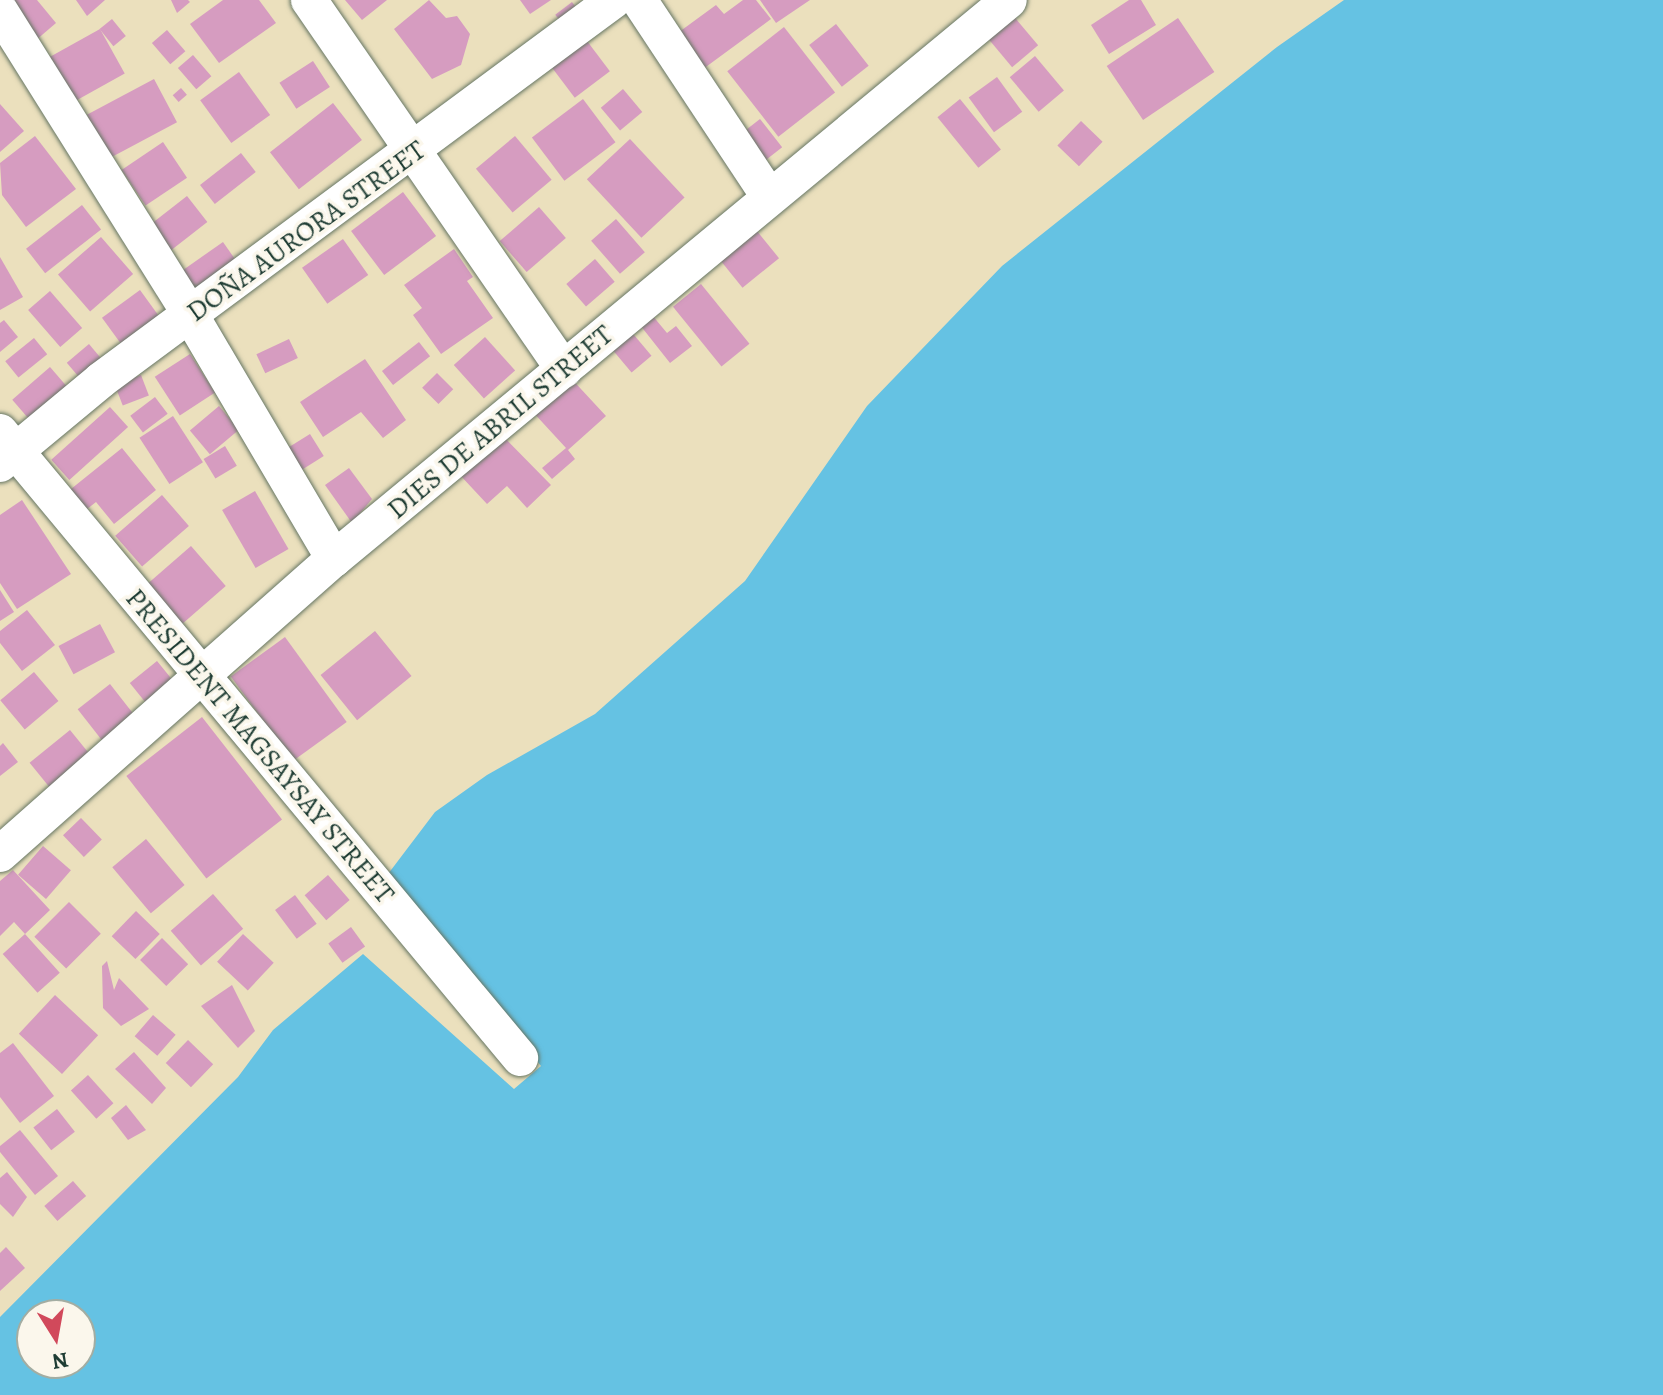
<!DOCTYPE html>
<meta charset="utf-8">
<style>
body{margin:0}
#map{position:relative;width:1663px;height:1395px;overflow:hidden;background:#ebe0bd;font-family:Alegreya,serif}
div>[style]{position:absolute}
.water>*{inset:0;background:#65c2e3}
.building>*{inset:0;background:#d69cc0;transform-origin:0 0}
.roads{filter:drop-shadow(0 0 2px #667664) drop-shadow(0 0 2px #667664)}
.minor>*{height:36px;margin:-18px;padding:0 18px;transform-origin:18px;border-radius:18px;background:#fff}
span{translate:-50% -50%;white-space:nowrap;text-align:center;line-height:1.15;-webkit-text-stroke:7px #fbf7ec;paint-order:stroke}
.street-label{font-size:28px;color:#1f3d34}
.north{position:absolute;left:16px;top:1299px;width:80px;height:80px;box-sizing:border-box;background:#fbf7ec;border:2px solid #a3ada2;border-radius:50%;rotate:169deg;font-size:22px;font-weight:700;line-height:32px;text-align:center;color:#1f3d34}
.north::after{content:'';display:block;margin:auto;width:28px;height:36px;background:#d1495b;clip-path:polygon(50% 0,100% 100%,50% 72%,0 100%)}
</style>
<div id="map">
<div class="water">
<div style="clip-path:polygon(evenodd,1344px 0,1663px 0,1663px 1395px,0 1395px,0 1317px,238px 1077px,273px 1030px,363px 954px,514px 1089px,541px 1066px,385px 878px,435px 812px,487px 775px,595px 714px,745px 581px,867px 406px,1002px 266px,1277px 47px,1344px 0,32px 1315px,80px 1315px,80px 1363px,32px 1363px,32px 1315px)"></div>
</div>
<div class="building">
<div style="clip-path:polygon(0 0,37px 0,56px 23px,35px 41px)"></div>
<div style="clip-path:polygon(76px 0,105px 0,87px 16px)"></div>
<div style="clip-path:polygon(171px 0,188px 0,190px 2px,177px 13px)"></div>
<div style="clip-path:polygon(223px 0,259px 0,276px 23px,219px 63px,190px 24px)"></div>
<div style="clip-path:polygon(345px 0,387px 0,362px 20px)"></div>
<div style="clip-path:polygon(429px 0,446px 18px,457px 16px,470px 34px,461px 65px,432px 79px,394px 29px)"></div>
<div style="clip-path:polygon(520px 0,551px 0,530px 14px)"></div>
<div style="clip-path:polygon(743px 0,756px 0,771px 19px,699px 72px,675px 35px,716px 5px,724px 14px)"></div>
<div style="clip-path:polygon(760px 0,810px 0,776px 23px)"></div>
<div style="clip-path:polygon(1129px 0,1141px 0,1156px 25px,1109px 54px,1091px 25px)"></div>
<div style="left:572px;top:2px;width:15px;height:21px;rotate:53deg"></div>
<div style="left:1006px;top:7px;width:50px;height:34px;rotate:50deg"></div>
<div style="left:1178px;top:18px;width:65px;height:86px;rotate:56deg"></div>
<div style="left:112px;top:19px;width:22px;height:16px;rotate:51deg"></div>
<div style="left:836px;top:24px;width:53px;height:34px;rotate:52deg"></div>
<div style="left:784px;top:27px;width:83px;height:72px;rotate:52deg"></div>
<div style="left:100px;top:29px;width:51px;height:57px;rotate:61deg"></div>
<div style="left:167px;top:30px;width:28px;height:20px;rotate:49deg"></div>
<div style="left:581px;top:33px;width:48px;height:44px;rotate:53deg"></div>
<div style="left:193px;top:55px;width:28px;height:20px;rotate:49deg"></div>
<div style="left:1035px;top:56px;width:45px;height:33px;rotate:50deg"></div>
<div style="left:313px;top:61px;width:31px;height:40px;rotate:57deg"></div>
<div style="left:239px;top:72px;width:53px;height:48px;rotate:54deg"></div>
<div style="left:997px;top:77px;width:43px;height:35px;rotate:54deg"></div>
<div style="left:154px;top:79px;width:49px;height:76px;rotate:62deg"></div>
<div style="left:181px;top:88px;width:9px;height:11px;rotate:49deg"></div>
<div style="left:623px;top:89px;width:30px;height:29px;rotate:50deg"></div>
<div style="left:583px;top:99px;width:54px;height:64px;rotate:53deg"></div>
<div style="left:960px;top:99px;width:65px;height:29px;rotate:51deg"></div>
<div style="left:333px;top:103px;width:47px;height:80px;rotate:52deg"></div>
<div style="clip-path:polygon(0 104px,24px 131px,0 152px)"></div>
<div style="left:760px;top:119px;width:36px;height:35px;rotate:52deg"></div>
<div style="left:1081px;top:121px;width:30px;height:34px;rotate:44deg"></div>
<div style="clip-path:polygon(35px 136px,76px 189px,26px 227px,2px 195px,0 163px)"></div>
<div style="left:515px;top:136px;width:57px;height:51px;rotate:50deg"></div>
<div style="left:630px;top:139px;width:80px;height:59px;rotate:47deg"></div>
<div style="left:163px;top:142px;width:43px;height:50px;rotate:56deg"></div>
<div style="left:241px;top:153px;width:24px;height:52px;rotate:52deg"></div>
<div style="left:403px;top:192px;width:55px;height:65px;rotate:53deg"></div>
<div style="left:187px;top:196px;width:33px;height:46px;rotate:52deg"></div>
<div style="left:82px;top:205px;width:31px;height:71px;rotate:52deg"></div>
<div style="left:539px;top:207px;width:41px;height:52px;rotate:49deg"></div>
<div style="left:616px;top:219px;width:44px;height:33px;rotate:49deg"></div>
<div style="left:757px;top:231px;width:35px;height:47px;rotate:51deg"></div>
<div style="left:101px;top:237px;width:49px;height:57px;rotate:49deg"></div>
<div style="left:343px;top:239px;width:44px;height:50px;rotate:55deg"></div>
<div style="left:223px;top:242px;width:39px;height:50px;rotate:55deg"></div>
<div style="clip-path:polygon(454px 249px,473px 277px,467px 281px,493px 318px,441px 354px,413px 315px,422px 308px,404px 285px)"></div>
<div style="clip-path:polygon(0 257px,23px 297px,0 310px)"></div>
<div style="left:595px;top:259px;width:30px;height:38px;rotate:49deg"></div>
<div style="left:701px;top:284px;width:77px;height:36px;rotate:51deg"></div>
<div style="left:140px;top:290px;width:41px;height:47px;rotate:54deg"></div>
<div style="left:50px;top:291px;width:49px;height:29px;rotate:49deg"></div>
<div style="clip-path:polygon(652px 315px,667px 333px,676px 326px,692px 346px,670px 363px,640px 325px)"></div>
<div style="clip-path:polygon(4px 320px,18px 337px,0 352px,0 323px)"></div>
<div style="left:629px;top:329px;width:35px;height:26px;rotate:50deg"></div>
<div style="left:485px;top:337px;width:45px;height:42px;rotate:48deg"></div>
<div style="left:34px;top:338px;width:21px;height:37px;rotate:51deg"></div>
<div style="left:289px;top:339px;width:21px;height:36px;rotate:65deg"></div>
<div style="left:419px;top:342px;width:18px;height:47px;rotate:52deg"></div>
<div style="left:89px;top:344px;width:25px;height:29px;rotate:50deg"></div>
<div style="left:190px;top:354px;width:46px;height:42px;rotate:57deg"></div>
<div style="clip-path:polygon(365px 359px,406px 420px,383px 438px,361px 412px,323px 437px,300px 402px)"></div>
<div style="left:50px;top:367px;width:30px;height:50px;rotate:49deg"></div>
<div style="left:437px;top:373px;width:23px;height:21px;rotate:45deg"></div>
<div style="left:141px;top:375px;width:22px;height:28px;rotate:69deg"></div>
<div style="clip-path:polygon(568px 375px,606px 416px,568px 450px,575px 459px,552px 479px,542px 468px,566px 448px,531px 410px)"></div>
<div style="left:155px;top:397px;width:21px;height:31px;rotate:53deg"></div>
<div style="left:219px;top:406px;width:31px;height:38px;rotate:50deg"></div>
<div style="left:110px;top:407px;width:27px;height:79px;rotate:48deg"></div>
<div style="left:173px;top:416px;width:55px;height:40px;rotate:57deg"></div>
<div style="clip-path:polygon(498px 431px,551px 485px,527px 508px,507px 486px,487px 504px,459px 474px)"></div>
<div style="left:310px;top:434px;width:26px;height:36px;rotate:58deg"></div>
<div style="left:225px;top:446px;width:23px;height:25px;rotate:59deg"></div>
<div style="clip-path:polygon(122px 448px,156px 490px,114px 524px,96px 502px,82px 513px,66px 493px)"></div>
<div style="clip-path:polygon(349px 468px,372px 499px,352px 523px,325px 485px)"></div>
<div style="left:255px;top:491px;width:67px;height:38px;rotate:60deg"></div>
<div style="left:162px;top:495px;width:41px;height:62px;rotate:49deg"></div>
<div style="clip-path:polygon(22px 500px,71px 574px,17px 609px,0 583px,0 515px)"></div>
<div style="left:191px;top:546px;width:53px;height:59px;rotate:49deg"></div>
<div style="clip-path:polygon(0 590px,14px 612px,0 621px)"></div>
<div style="clip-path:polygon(27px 610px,55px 645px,22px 671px,0 643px,0 631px)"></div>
<div style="left:100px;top:624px;width:32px;height:47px;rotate:62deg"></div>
<div style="left:375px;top:631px;width:58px;height:70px;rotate:51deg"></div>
<div style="left:285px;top:637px;width:105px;height:67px;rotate:54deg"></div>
<div style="left:157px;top:661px;width:38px;height:35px;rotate:51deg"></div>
<div style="left:34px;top:672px;width:38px;height:44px;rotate:50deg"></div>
<div style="left:110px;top:684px;width:47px;height:41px;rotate:52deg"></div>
<div style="left:202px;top:717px;width:130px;height:96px;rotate:52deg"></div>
<div style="left:70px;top:730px;width:32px;height:52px;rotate:51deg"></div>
<div style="clip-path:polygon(3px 743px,18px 762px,0 776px,0 746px)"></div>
<div style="left:81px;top:818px;width:30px;height:25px;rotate:46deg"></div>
<div style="left:146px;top:839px;width:60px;height:44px;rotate:50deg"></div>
<div style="left:43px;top:846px;width:37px;height:38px;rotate:41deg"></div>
<div style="clip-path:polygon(13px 870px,50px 910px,25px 934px,14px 922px,0 936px,0 881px)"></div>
<div style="left:328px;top:875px;width:33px;height:31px;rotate:49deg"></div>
<div style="left:213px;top:894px;width:46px;height:56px;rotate:49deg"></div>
<div style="left:295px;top:895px;width:36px;height:25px;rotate:53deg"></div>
<div style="left:69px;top:902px;width:45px;height:49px;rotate:45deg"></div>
<div style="left:136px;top:911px;width:33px;height:35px;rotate:44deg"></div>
<div style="left:351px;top:927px;width:24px;height:28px;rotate:54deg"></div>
<div style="left:25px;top:934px;width:52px;height:30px;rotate:48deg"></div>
<div style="left:243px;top:934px;width:42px;height:38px;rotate:43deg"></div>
<div style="left:162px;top:938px;width:37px;height:31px;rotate:45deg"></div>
<div style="clip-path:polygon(107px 961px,114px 990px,119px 978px,149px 1009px,121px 1026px,103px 1008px,102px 966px)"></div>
<div style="clip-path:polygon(232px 985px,255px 1031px,238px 1048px,201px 1006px)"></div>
<div style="left:55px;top:995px;width:59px;height:53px;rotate:43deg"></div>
<div style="left:153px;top:1015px;width:30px;height:28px;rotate:41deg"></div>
<div style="left:188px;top:1040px;width:35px;height:32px;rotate:44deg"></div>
<div style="clip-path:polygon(13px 1043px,54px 1096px,20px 1123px,0 1097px,0 1053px)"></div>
<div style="clip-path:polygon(134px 1052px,166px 1088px,152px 1104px,115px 1069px)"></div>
<div style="left:88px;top:1075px;width:38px;height:23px;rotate:48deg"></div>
<div style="clip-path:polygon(126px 1105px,146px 1130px,128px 1140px,111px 1118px)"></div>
<div style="left:57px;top:1109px;width:29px;height:30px;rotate:52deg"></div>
<div style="clip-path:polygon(20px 1130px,58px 1176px,35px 1195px,0 1152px,0 1146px)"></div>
<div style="clip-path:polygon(7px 1172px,27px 1197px,13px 1217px,0 1204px,0 1178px)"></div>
<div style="left:73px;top:1181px;width:20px;height:38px;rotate:49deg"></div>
<div style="clip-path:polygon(6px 1247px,25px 1268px,0 1291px,0 1253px)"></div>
</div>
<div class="roads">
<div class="minor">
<div style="left:309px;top:0;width:449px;rotate:55.4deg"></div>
<div style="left:639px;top:0;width:234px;rotate:56.5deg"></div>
<div style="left:0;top:11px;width:360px;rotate:57.9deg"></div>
<div style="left:191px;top:316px;width:282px;rotate:59.5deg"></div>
<div style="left:0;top:432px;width:814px;rotate:50.28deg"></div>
<div style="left:0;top:464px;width:131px;rotate:-39.7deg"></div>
<div style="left:101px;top:380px;width:638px;rotate:-36.53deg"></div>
<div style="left:0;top:854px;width:446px;rotate:-41.5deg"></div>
<div style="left:334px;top:559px;width:876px;rotate:-39.63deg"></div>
</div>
</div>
<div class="street-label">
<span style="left:306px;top:231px;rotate:-36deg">DOÑA AURORA STREET</span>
<span style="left:500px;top:422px;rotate:-40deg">DIES DE ABRIL STREET</span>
<span style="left:260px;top:746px;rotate:50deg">PRESIDENT MAGSAYSAY STREET</span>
</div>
<div class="north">N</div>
</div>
